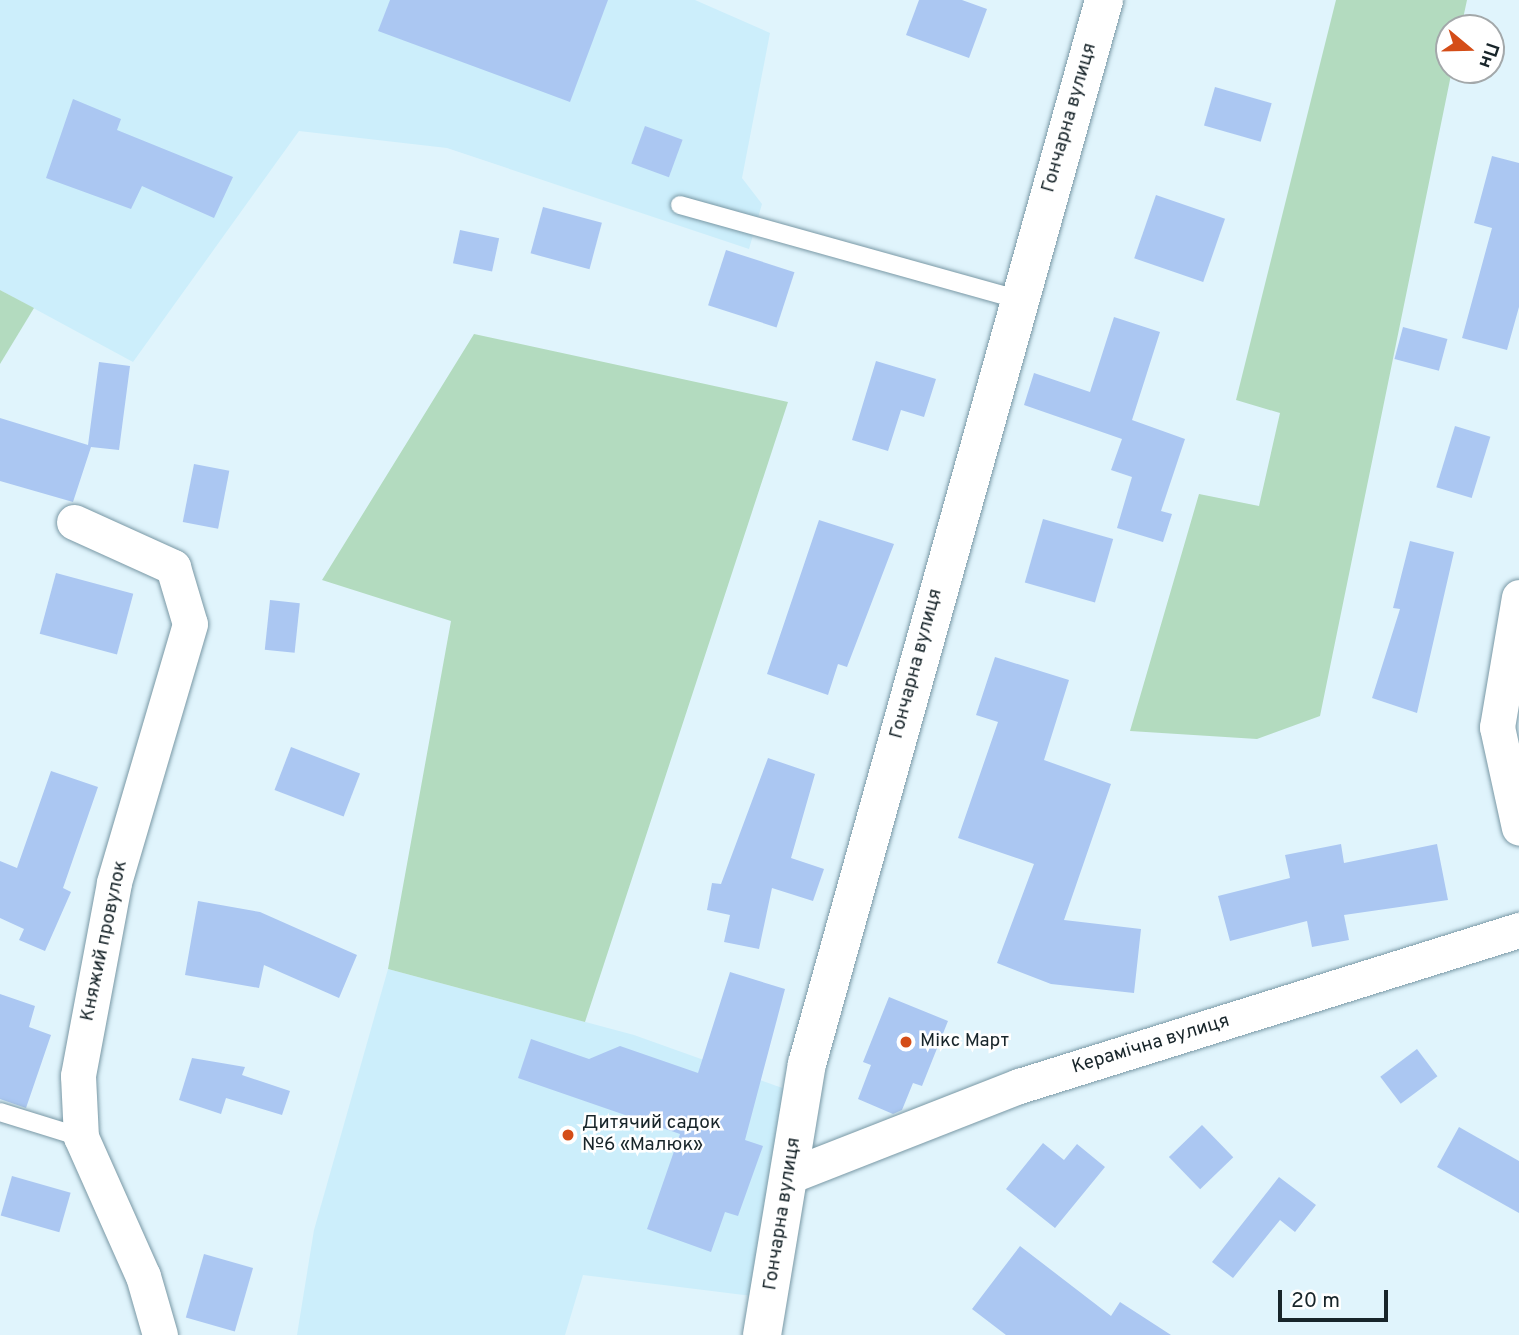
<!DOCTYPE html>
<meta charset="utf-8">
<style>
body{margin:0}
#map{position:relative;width:1519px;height:1335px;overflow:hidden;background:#e0f4fc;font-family:Overpass,sans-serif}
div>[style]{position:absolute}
.built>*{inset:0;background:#cceefb}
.green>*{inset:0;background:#b3dbbf}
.building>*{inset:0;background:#abc7f2;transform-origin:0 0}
.roads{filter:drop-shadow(0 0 2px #7998a5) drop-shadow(0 0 2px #7998a5)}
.lane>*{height:18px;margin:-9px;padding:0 9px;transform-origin:9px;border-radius:9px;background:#fff}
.street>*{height:35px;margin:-17.5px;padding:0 17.5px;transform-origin:17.5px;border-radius:17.5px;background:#fff}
.secondary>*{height:38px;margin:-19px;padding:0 19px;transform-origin:19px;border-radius:19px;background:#fff}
.dots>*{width:19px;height:19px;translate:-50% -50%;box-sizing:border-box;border:4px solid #fff;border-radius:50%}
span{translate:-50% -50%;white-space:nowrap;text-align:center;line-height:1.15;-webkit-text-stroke:5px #fff;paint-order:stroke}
.street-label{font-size:19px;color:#18252a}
.poi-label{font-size:19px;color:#18252a}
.left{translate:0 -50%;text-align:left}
.north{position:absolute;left:1435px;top:14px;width:70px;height:70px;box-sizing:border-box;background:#fff;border:2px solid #a3a8aa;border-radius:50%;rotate:109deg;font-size:19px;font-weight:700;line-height:28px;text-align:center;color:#18252a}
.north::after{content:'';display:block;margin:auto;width:24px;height:32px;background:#d44d18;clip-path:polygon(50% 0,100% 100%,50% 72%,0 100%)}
.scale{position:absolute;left:1278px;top:1290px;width:110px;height:32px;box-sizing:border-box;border:4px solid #18252a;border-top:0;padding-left:9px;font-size:21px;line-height:24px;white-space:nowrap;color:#18252a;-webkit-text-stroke:5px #fff;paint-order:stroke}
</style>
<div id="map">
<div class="built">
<div style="clip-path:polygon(0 0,695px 0,770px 33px,742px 178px,762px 204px,749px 249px,447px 148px,299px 131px,133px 362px,0 290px)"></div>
<div style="clip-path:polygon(388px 969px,634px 1035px,802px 1095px,769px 1298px,583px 1275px,565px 1335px,297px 1335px,314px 1230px)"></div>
</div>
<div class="green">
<div style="clip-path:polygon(1336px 0,1467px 0,1461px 28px,1449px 28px,1452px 70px,1320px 716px,1257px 739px,1130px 731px,1199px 494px,1259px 506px,1280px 413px,1236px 400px)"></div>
<div style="clip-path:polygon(0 290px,34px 308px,0 364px)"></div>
<div style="clip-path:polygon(474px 334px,788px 402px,585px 1022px,388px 969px,451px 621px,322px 580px)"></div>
</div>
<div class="building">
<div style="clip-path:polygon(390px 0,608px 0,570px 102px,378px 31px)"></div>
<div style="clip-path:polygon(919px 0,962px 0,987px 9px,969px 58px,906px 35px)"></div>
<div style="left:1215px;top:87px;width:59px;height:40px;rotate:16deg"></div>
<div style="clip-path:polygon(73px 99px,121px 119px,117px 130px,233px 177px,214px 218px,142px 186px,131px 209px,46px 178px)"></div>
<div style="left:645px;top:126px;width:40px;height:40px;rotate:20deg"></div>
<div style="clip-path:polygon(1492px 156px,1519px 163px,1519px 307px,1507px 350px,1462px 338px,1492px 228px,1474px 223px)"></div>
<div style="left:1156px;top:195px;width:73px;height:67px;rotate:19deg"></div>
<div style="left:543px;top:207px;width:61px;height:48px;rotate:15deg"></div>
<div style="left:460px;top:230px;width:40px;height:34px;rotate:12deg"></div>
<div style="left:726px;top:250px;width:72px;height:58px;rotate:18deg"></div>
<div style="clip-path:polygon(1114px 317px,1160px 332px,1132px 420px,1185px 439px,1161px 511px,1172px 514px,1163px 542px,1117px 528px,1132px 477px,1111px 470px,1122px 439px,1024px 405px,1034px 373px,1090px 392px)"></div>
<div style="left:1403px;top:327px;width:46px;height:33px;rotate:15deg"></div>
<div style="clip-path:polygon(876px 361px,936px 379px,924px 417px,901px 410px,888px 451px,852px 440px)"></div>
<div style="clip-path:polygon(99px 362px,130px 366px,119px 450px,91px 447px,73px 502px,0 481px,0 418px,88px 445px)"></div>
<div style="left:1455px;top:426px;width:37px;height:64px;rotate:17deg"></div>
<div style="left:194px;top:464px;width:36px;height:59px;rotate:11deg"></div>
<div style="left:1043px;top:519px;width:73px;height:66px;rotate:16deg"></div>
<div style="clip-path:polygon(819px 520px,894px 544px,847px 667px,838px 664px,828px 695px,767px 674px)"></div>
<div style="clip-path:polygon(1410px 541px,1454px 552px,1417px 713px,1372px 698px,1400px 609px,1393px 608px)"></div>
<div style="left:56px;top:573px;width:80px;height:63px;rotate:15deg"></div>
<div style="left:270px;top:600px;width:30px;height:50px;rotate:6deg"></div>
<div style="clip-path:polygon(995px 657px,1069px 680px,1044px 760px,1111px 784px,1064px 920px,1141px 929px,1134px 993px,1051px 984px,997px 963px,1034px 864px,958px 838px,998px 722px,976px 715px)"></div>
<div style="left:291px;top:747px;width:74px;height:46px;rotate:21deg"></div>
<div style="clip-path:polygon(768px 758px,815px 774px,791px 858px,824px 869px,813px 901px,772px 888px,759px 949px,724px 942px,730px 915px,707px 910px,712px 883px,721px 884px)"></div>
<div style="clip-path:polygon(51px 771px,98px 787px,63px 888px,71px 892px,45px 951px,19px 940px,24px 929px,0 918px,0 861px,17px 868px)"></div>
<div style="clip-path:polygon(1341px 844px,1344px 863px,1437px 844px,1448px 900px,1344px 915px,1349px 940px,1312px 947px,1307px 921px,1230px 941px,1218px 896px,1290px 878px,1285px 855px)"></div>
<div style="clip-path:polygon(198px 901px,260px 912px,357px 955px,339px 998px,264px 965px,259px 988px,185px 975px)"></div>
<div style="clip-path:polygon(730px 972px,785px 989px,745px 1140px,763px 1146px,738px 1216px,725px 1212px,711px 1252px,647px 1229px,680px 1134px,518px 1078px,531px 1039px,589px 1059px,620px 1046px,698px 1073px)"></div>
<div style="clip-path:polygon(0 994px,35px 1006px,29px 1027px,51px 1035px,26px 1108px,0 1099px)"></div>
<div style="clip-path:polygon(889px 997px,948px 1021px,922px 1086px,913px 1083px,902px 1110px,893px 1114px,858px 1099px,871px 1065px,863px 1062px)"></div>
<div style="left:1417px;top:1049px;width:34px;height:46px;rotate:53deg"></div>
<div style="clip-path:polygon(192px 1058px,245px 1067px,242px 1075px,290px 1091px,282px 1115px,226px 1098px,221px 1114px,179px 1100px)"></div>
<div style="left:1202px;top:1125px;width:45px;height:46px;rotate:46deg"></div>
<div style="clip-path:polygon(1459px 1127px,1519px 1161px,1519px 1213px,1437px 1167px)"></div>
<div style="clip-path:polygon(1043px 1143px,1064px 1160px,1077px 1144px,1105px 1167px,1055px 1228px,1006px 1189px)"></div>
<div style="left:12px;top:1176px;width:61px;height:41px;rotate:16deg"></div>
<div style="clip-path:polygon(1279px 1177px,1316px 1205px,1295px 1232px,1280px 1220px,1233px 1278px,1212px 1262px)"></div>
<div style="clip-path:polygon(1020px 1246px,1111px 1316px,1120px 1302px,1171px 1335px,1006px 1335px,972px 1309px)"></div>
<div style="left:204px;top:1254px;width:51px;height:66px;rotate:16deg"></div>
</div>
<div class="roads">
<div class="lane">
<div style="left:680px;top:205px;width:349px;rotate:15.6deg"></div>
<div style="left:0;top:1112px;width:85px;rotate:17.2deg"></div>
</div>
<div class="street">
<div style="left:74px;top:522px;width:109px;rotate:24.4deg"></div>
<div style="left:173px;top:567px;width:59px;rotate:73.4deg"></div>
<div style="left:190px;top:624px;width:270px;rotate:106.4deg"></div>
<div style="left:114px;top:883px;width:196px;rotate:100.6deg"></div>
<div style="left:78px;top:1076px;width:61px;rotate:87.2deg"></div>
<div style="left:81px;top:1137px;width:152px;rotate:66deg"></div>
<div style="left:143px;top:1276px;width:61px;rotate:73.9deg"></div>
<div style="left:1519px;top:597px;width:132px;rotate:99.6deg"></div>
<div style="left:1497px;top:727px;width:103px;rotate:77.7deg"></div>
<div style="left:789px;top:1176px;width:247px;rotate:-21.4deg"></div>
<div style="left:1019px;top:1086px;width:524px;rotate:-17.33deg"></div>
</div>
<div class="secondary">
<div style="left:762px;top:1335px;width:275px;rotate:-80.6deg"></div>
<div style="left:807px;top:1064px;width:1105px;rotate:-74.4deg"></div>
</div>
</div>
<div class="dots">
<div style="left:906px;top:1042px;background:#d44d18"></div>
<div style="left:568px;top:1135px;background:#d44d18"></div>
</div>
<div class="street-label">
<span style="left:1070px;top:118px;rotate:-74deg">Гончарна вулиця</span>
<span style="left:917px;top:664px;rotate:-75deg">Гончарна вулиця</span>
<span style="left:105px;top:941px;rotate:-78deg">Княжий провулок</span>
<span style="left:1151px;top:1045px;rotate:-17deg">Керамічна вулиця</span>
<span style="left:783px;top:1214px;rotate:-81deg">Гончарна вулиця</span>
</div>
<div class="poi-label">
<span class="left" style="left:920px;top:1042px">Мікс Март</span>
<span class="left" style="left:582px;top:1135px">Дитячий садок<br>№6 «Малюк»</span>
</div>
<div class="north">Пн</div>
<div class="scale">20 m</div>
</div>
